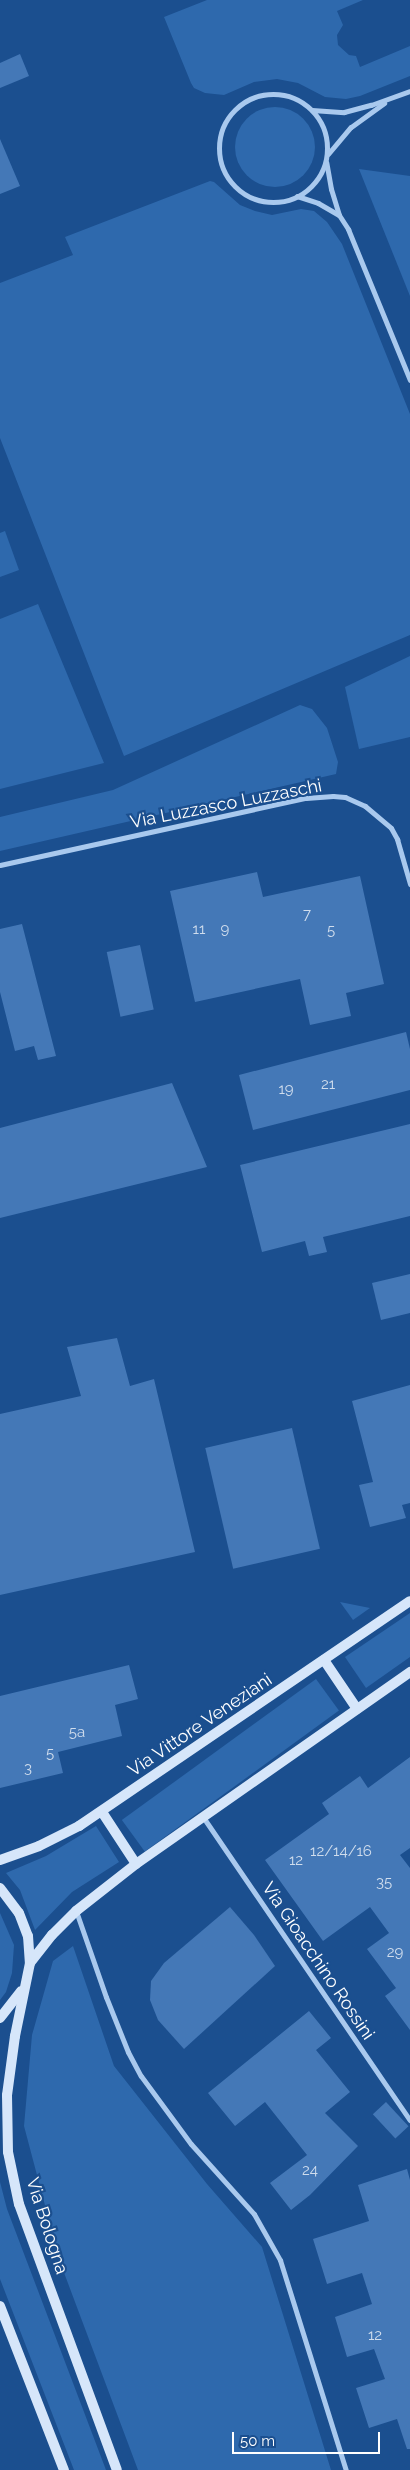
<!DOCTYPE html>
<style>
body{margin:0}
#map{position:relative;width:410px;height:2470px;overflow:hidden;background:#1b4f8f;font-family:Raleway,sans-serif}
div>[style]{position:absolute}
.green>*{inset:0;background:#2e69ad;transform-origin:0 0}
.round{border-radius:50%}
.building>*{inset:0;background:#4478b7;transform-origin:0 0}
.street>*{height:5px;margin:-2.5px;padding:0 2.5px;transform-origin:2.5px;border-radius:2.5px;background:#a9c9ee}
.street>.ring{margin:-2.5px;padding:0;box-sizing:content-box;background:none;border:5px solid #a9c9ee;border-radius:50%}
.secondary>*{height:10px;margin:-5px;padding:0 5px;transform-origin:5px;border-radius:5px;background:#d6e6fa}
span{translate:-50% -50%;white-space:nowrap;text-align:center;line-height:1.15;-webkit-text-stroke:4.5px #1b4f8f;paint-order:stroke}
.number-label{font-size:15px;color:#d0dded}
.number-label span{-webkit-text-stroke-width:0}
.street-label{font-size:18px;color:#fff}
.scale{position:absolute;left:232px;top:2432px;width:148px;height:22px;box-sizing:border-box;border:2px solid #fff;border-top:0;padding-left:6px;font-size:15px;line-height:18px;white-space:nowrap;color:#fff;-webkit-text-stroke:4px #1b4f8f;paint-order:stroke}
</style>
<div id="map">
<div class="green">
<div style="clip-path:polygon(207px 0,363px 0,337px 11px,343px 25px,337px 35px,338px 45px,349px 55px,356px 56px,360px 67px,410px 46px,410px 76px,360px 96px,346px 99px,325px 97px,298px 83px,277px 79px,254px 82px,224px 95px,205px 93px,194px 88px,191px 83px,164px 17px)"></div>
<div class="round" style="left:235px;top:107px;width:80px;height:80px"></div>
<div style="clip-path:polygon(359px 169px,410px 176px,410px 296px)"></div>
<div style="clip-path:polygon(210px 181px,214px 182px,240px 205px,255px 211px,272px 215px,301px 209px,314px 211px,327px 222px,342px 244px,410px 414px,410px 635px,124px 756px,0 438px,0 283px,73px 255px,65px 237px)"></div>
<div style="clip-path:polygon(5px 531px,19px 570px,0 577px,0 533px)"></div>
<div style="clip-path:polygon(38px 604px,104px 763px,0 789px,0 619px)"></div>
<div style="clip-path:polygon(410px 656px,410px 737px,359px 749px,345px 687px)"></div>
<div style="clip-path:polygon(300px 705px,312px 709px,327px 728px,338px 762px,336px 774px,0 851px,0 817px,113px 790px)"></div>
<div style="clip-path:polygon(340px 1602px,370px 1608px,353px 1620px)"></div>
<div style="clip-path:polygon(410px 1613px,410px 1657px,366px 1688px,345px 1657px)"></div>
<div style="left:316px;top:1679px;width:39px;height:240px;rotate:54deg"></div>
<div style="clip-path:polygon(96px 1826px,119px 1862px,72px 1892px,35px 1930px,20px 1890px,6px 1873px,46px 1856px)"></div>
<div style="clip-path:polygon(0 1913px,14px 1945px,12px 1973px,6px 1992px,0 2000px)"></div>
<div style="clip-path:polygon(73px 1946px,114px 2066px,207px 2184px,262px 2247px,331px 2470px,138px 2470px,60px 2262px,24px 2126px,32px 2035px,53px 1961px)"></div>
<div style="clip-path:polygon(0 2182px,7px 2209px,106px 2470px,74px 2470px,0 2279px)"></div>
</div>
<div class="building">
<div style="clip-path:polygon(20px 54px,29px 76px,0 88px,0 63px)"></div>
<div style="clip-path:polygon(0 139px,20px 186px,0 194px)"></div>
<div style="clip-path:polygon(257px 872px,263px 897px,360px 876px,384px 984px,346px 993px,351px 1016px,310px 1025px,300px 979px,195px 1002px,170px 891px)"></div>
<div style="clip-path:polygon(22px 924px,56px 1056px,38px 1060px,34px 1046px,15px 1051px,0 992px,0 929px)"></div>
<div style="left:140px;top:945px;width:66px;height:34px;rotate:78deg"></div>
<div style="clip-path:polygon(406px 1032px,410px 1049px,410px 1090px,253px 1130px,239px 1075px)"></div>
<div style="clip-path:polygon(172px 1083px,207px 1167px,0 1218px,0 1128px)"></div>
<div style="clip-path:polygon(410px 1124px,410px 1216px,323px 1237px,327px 1252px,309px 1256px,305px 1241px,262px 1252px,240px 1165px)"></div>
<div style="clip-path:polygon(410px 1274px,410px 1313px,381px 1320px,372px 1283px)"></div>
<div style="clip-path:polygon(117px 1338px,130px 1386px,154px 1379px,195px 1552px,0 1595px,0 1414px,81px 1396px,67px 1347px)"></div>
<div style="clip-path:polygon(410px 1385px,410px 1503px,402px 1505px,406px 1518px,370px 1527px,359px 1485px,373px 1482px,352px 1401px)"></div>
<div style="left:292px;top:1428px;width:124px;height:89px;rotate:77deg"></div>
<div style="clip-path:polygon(129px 1665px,138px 1699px,115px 1705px,122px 1736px,58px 1752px,63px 1773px,0 1788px,0 1696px)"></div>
<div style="clip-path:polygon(410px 1757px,410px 1848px,400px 1855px,410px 1868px,410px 2030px,385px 1996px,396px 1988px,367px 1949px,389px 1933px,370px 1907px,323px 1941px,265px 1860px,329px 1814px,322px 1803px,360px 1776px,368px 1788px)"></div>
<div style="clip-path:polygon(230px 1907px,254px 1935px,275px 1966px,184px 2049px,158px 2020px,150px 2000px,151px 1981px,164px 1963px)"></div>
<div style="clip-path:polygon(309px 2011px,331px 2038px,316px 2050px,350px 2092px,325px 2113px,358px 2146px,310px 2195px,291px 2210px,270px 2183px,307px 2155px,265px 2102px,235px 2126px,208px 2093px)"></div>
<div style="left:386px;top:2102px;width:33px;height:18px;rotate:47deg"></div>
<div style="clip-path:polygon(407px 2169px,410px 2180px,410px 2449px,407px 2449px,397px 2419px,369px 2428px,356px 2388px,385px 2379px,374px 2349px,347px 2357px,335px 2317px,372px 2304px,362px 2273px,327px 2284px,313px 2239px,369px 2221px,358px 2185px)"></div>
</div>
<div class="street">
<div class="ring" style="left:219px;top:94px;width:103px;height:103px"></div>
<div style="left:312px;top:110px;width:32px;rotate:4deg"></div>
<div style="left:344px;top:112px;width:28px;rotate:-15deg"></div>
<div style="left:371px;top:105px;width:41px;rotate:-19.7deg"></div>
<div style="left:328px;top:154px;width:35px;rotate:-50deg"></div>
<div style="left:351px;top:127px;width:41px;rotate:-36deg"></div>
<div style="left:297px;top:196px;width:22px;rotate:18deg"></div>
<div style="left:318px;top:203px;width:24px;rotate:30deg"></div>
<div style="left:339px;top:215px;width:27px;rotate:-107deg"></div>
<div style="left:331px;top:189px;width:27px;rotate:-100deg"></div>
<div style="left:339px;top:215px;width:17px;rotate:57deg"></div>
<div style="left:348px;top:229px;width:163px;rotate:67.7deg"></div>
<div style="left:0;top:865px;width:313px;rotate:-12.4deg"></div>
<div style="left:306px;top:798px;width:27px;rotate:-4deg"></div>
<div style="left:333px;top:796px;width:12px;rotate:5deg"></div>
<div style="left:345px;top:797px;width:22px;rotate:24deg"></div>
<div style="left:365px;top:806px;width:34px;rotate:40deg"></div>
<div style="left:391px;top:828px;width:13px;rotate:61deg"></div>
<div style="left:397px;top:839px;width:47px;rotate:73.9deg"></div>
<div style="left:203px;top:1817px;width:367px;rotate:55.7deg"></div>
<div style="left:76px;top:1911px;width:91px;rotate:70.8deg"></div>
<div style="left:106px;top:1997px;width:59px;rotate:68.2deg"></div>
<div style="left:128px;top:2052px;width:27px;rotate:62deg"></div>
<div style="left:141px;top:2076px;width:84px;rotate:53.7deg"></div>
<div style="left:191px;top:2144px;width:94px;rotate:48deg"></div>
<div style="left:254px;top:2214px;width:53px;rotate:60.5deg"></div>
<div style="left:280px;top:2260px;width:220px;rotate:72.6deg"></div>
</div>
<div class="secondary">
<div style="left:324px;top:1660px;width:59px;rotate:56deg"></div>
<div style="left:102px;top:1812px;width:62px;rotate:56.8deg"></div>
<div style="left:0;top:1860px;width:41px;rotate:-19.7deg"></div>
<div style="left:39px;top:1846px;width:45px;rotate:-26.6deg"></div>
<div style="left:79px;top:1826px;width:400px;rotate:-34.2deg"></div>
<div style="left:0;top:1888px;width:31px;rotate:53deg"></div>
<div style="left:19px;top:1913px;width:25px;rotate:69deg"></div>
<div style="left:28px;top:1936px;width:27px;rotate:86deg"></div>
<div style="left:30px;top:1963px;width:75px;rotate:101.6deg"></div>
<div style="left:15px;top:2036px;width:60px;rotate:97.7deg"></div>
<div style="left:7px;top:2095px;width:57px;rotate:89deg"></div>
<div style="left:8px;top:2152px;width:53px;rotate:78.1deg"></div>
<div style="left:19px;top:2204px;width:283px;rotate:69.8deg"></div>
<div style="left:30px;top:1963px;width:36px;rotate:-52deg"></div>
<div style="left:52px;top:1935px;width:34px;rotate:-45deg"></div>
<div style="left:76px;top:1911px;width:76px;rotate:-38.1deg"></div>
<div style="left:136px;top:1864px;width:335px;rotate:-35deg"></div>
<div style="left:0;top:2018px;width:34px;rotate:-52deg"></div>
<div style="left:0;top:2306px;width:176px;rotate:68.7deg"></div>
</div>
<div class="number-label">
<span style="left:307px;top:915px">7</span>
<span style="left:199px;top:930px">11</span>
<span style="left:225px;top:930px">9</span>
<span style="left:331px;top:931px">5</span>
<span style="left:328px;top:1085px">21</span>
<span style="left:286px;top:1090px">19</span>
<span style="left:77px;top:1733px">5a</span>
<span style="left:50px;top:1754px">5</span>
<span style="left:28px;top:1769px">3</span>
<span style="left:341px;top:1852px">12/14/16</span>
<span style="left:296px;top:1861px">12</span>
<span style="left:384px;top:1883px">35</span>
<span style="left:395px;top:1953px">29</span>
<span style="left:310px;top:2171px">24</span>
<span style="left:375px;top:2336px">12</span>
</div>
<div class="street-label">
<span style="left:226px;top:804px;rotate:-11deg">Via Luzzasco Luzzaschi</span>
<span style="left:200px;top:1725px;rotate:-34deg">Via Vittore Veneziani</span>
<span style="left:318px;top:1961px;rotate:56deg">Via Gioacchino Rossini</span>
<span style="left:47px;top:2226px;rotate:72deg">Via Bologna</span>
</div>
<div class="scale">50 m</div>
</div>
